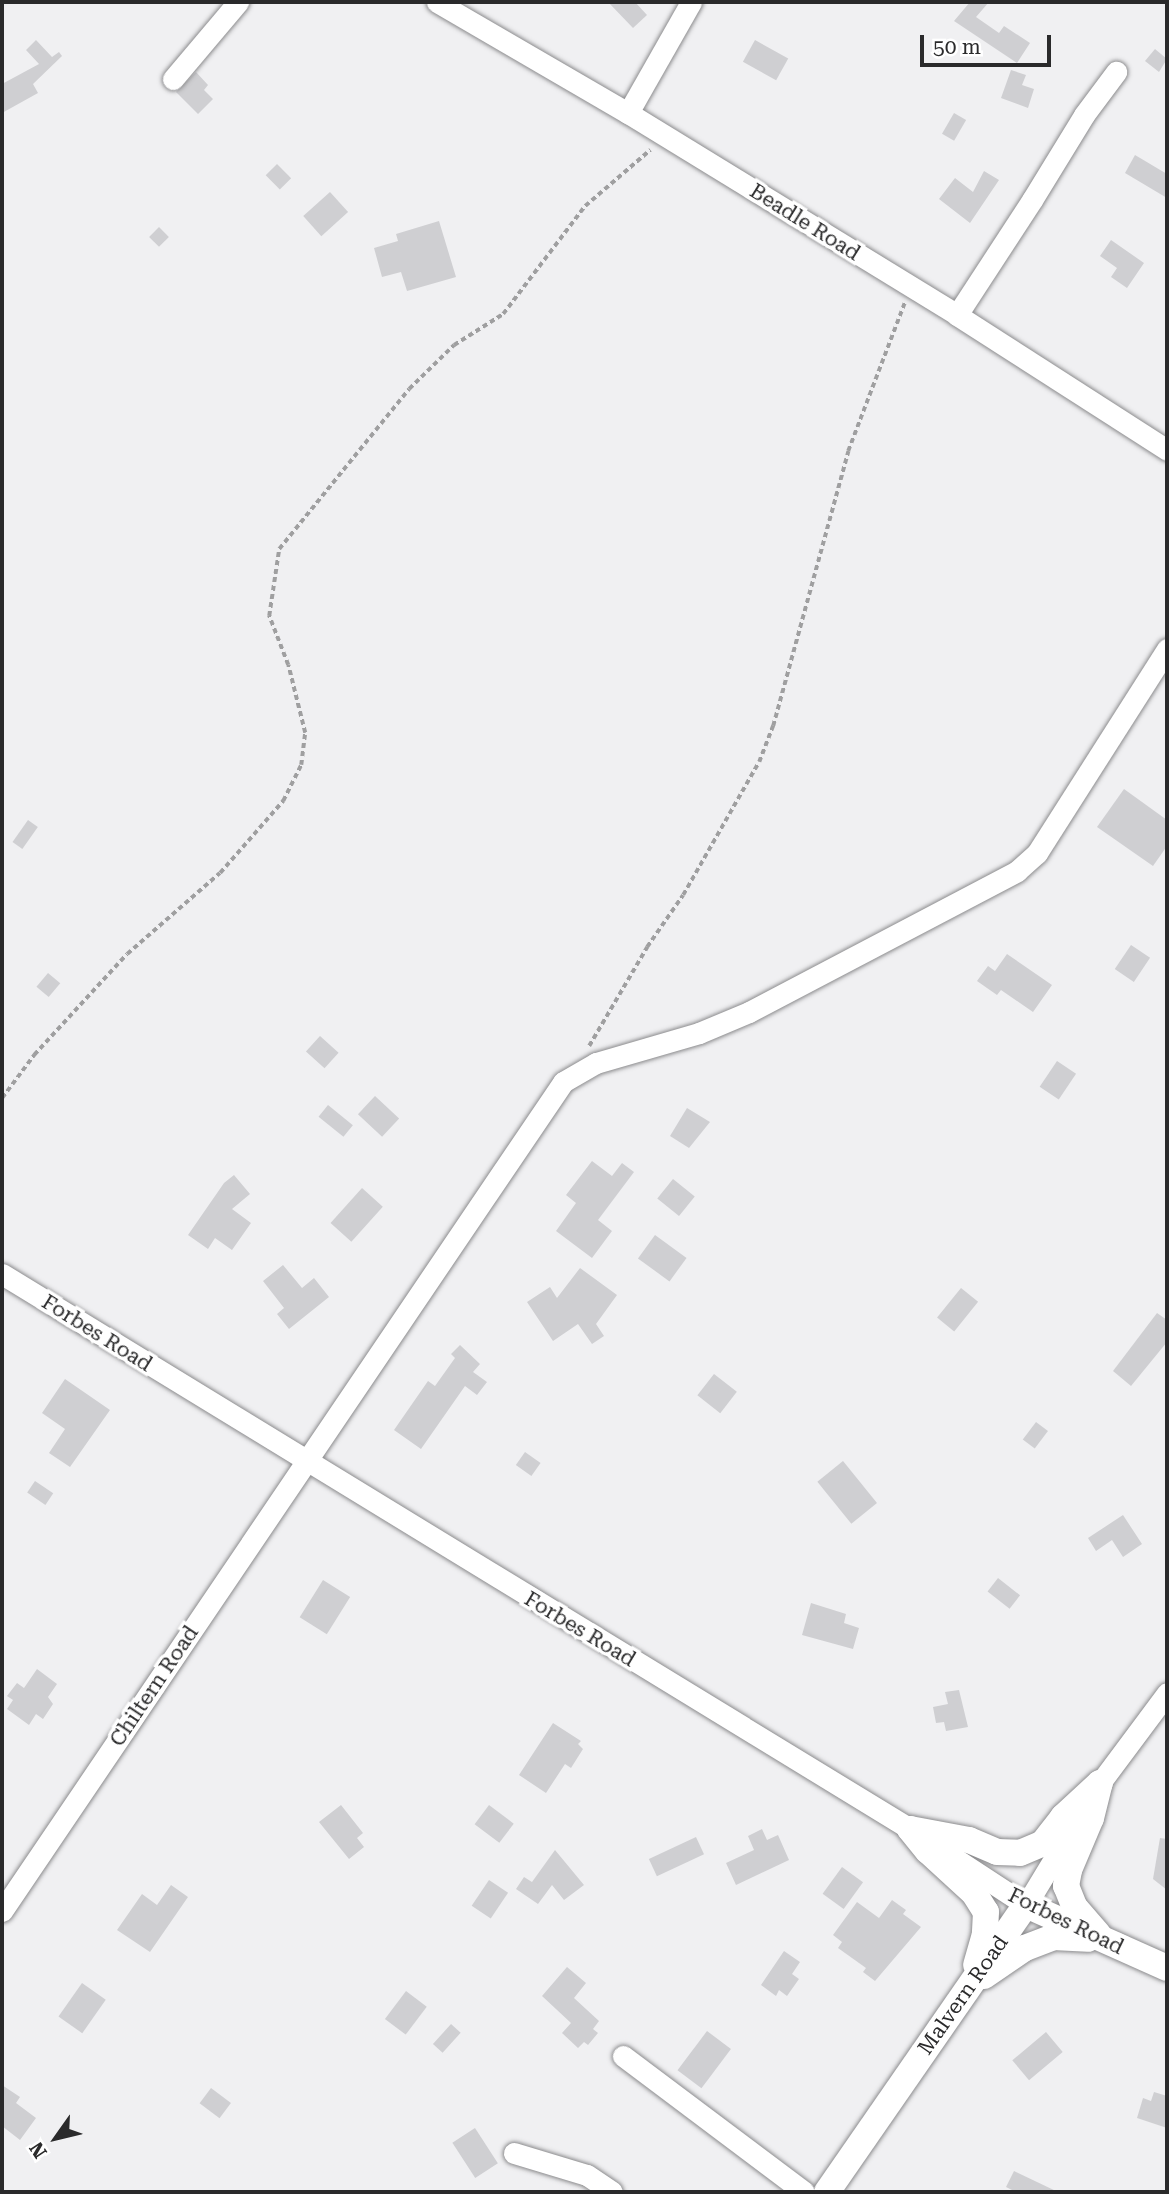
<!DOCTYPE html>
<style>
body{margin:0}
#map{position:relative;width:1169px;height:2194px;overflow:hidden;background:#f0f0f2;font-family:"Roboto Serif",serif}
div>[style]{position:absolute}
.building>*{inset:0;background:#cfcfd2;transform-origin:0 0}
.path>*{height:3.5px;margin-top:-1.75px;transform-origin:0;background:repeating-linear-gradient(90deg,#9f9fa0 0 5px,transparent 0 8.5px)}
.roads{filter:drop-shadow(0 0 2px #8b8b8d) drop-shadow(0 0 2px #8b8b8d)}
.minor>*{height:21px;margin:-10.5px;padding:0 10.5px;transform-origin:10.5px;border-radius:10.5px;background:#fff}
.major>*{height:26px;margin:-13px;padding:0 13px;transform-origin:13px;border-radius:13px;background:#fff}
span{translate:-50% -50%;white-space:nowrap;text-align:center;line-height:1.15;-webkit-text-stroke:7px #fff;paint-order:stroke}
.street-label{font-size:21px;color:#2a2a2b}
.frame{position:absolute;inset:0;border:4px solid #2a2a2b;pointer-events:none}
.north{position:absolute;left:21px;top:2103px;width:70px;height:70px;-webkit-text-stroke:5px #fff;paint-order:stroke;rotate:236deg;font-size:19px;font-weight:700;line-height:28px;text-align:center;color:#2a2a2b}
.north::after{content:'';display:block;margin:auto;width:24px;height:32px;background:#2a2a2b;clip-path:polygon(50% 0,100% 100%,50% 72%,0 100%)}
.scale{position:absolute;left:920px;top:35px;width:131px;height:32px;box-sizing:border-box;border:4px solid #2a2a2b;border-top:0;padding-left:9px;font-size:21px;line-height:24px;white-space:nowrap;color:#2a2a2b;-webkit-text-stroke:5px #fff;paint-order:stroke}
</style>
<div id="map">
<div class="building">
<div style="clip-path:polygon(608px 2px,635px 2px,647px 15px,633px 28px)"></div>
<div style="clip-path:polygon(970px 2px,989px 2px,976px 17px,999px 33px,1004px 26px,1030px 43px,1017px 63px,954px 21px)"></div>
<div style="clip-path:polygon(36px 40px,52px 57px,59px 52px,62px 56px,33px 84px,38px 93px,2px 113px,2px 84px,39px 64px,26px 50px)"></div>
<div style="left:755px;top:40px;width:38px;height:25px;rotate:29deg"></div>
<div style="clip-path:polygon(1155px 49px,1167px 59px,1159px 72px,1145px 61px)"></div>
<div style="clip-path:polygon(1011px 70px,1026px 75px,1022px 85px,1034px 89px,1028px 108px,1001px 98px)"></div>
<div style="clip-path:polygon(196px 72px,208px 85px,204px 90px,213px 99px,198px 114px,176px 92px)"></div>
<div style="left:954px;top:113px;width:14px;height:24px;rotate:30deg"></div>
<div style="clip-path:polygon(1135px 155px,1167px 174px,1167px 198px,1125px 173px)"></div>
<div style="left:277px;top:164px;width:20px;height:16px;rotate:45deg"></div>
<div style="clip-path:polygon(984px 171px,999px 180px,970px 223px,939px 199px,955px 178px,973px 192px)"></div>
<div style="left:330px;top:192px;width:27px;height:36px;rotate:48deg"></div>
<div style="clip-path:polygon(439px 221px,456px 277px,407px 291px,401px 272px,382px 277px,374px 248px,398px 241px,396px 234px)"></div>
<div style="left:159px;top:227px;width:14px;height:14px;rotate:45deg"></div>
<div style="clip-path:polygon(1111px 240px,1144px 263px,1127px 288px,1111px 277px,1117px 268px,1100px 256px)"></div>
<div style="clip-path:polygon(1124px 789px,1167px 820px,1167px 846px,1153px 866px,1097px 827px)"></div>
<div style="left:28px;top:820px;width:12px;height:27px;rotate:35deg"></div>
<div style="left:1131px;top:945px;width:23px;height:29px;rotate:34deg"></div>
<div style="clip-path:polygon(1007px 954px,1052px 985px,1033px 1012px,1001px 990px,997px 995px,977px 981px,988px 966px,995px 971px)"></div>
<div style="left:48px;top:973px;width:16px;height:18px;rotate:40deg"></div>
<div style="left:320px;top:1036px;width:25px;height:21px;rotate:42deg"></div>
<div style="left:1057px;top:1061px;width:23px;height:31px;rotate:34deg"></div>
<div style="left:375px;top:1096px;width:33px;height:25px;rotate:43deg"></div>
<div style="left:328px;top:1105px;width:32px;height:15px;rotate:39deg"></div>
<div style="clip-path:polygon(687px 1108px,710px 1122px,689px 1148px,670px 1136px)"></div>
<div style="clip-path:polygon(592px 1161px,612px 1176px,622px 1163px,634px 1172px,598px 1220px,612px 1231px,592px 1258px,556px 1231px,576px 1203px,566px 1195px)"></div>
<div style="clip-path:polygon(234px 1175px,250px 1194px,232px 1209px,251px 1223px,232px 1250px,215px 1238px,208px 1249px,188px 1235px,224px 1183px)"></div>
<div style="left:673px;top:1179px;width:28px;height:25px;rotate:39deg"></div>
<div style="left:362px;top:1188px;width:28px;height:47px;rotate:42deg"></div>
<div style="left:655px;top:1235px;width:39px;height:29px;rotate:36deg"></div>
<div style="clip-path:polygon(283px 1265px,302px 1288px,314px 1278px,329px 1297px,289px 1329px,277px 1314px,284px 1308px,263px 1281px)"></div>
<div style="clip-path:polygon(580px 1268px,617px 1295px,596px 1324px,604px 1336px,592px 1344px,578px 1324px,553px 1341px,527px 1302px,550px 1287px,557px 1298px)"></div>
<div style="left:961px;top:1288px;width:22px;height:38px;rotate:39deg"></div>
<div style="clip-path:polygon(1157px 1313px,1167px 1320px,1167px 1342px,1131px 1386px,1113px 1371px)"></div>
<div style="clip-path:polygon(460px 1345px,480px 1364px,473px 1372px,487px 1382px,477px 1395px,465px 1386px,421px 1449px,394px 1430px,428px 1381px,435px 1386px,455px 1358px,451px 1354px)"></div>
<div style="left:714px;top:1374px;width:29px;height:27px;rotate:38deg"></div>
<div style="clip-path:polygon(65px 1379px,110px 1410px,70px 1467px,49px 1453px,65px 1429px,42px 1413px)"></div>
<div style="left:1036px;top:1422px;width:15px;height:22px;rotate:37deg"></div>
<div style="left:525px;top:1452px;width:19px;height:16px;rotate:35deg"></div>
<div style="left:843px;top:1461px;width:54px;height:33px;rotate:51deg"></div>
<div style="left:35px;top:1481px;width:22px;height:14px;rotate:34deg"></div>
<div style="clip-path:polygon(1123px 1515px,1142px 1544px,1123px 1557px,1112px 1540px,1096px 1551px,1088px 1538px)"></div>
<div style="left:998px;top:1578px;width:28px;height:17px;rotate:38deg"></div>
<div style="left:323px;top:1580px;width:32px;height:44px;rotate:32deg"></div>
<div style="clip-path:polygon(811px 1603px,846px 1614px,844px 1623px,859px 1628px,853px 1649px,802px 1635px)"></div>
<div style="clip-path:polygon(37px 1669px,57px 1684px,48px 1697px,53px 1704px,43px 1719px,36px 1714px,29px 1725px,7px 1709px,13px 1700px,7px 1696px,17px 1683px,24px 1688px)"></div>
<div style="clip-path:polygon(959px 1690px,968px 1727px,946px 1731px,944px 1722px,936px 1723px,933px 1707px,948px 1704px,945px 1692px)"></div>
<div style="clip-path:polygon(553px 1723px,581px 1741px,578px 1744px,583px 1749px,571px 1768px,565px 1764px,546px 1793px,519px 1775px)"></div>
<div style="clip-path:polygon(341px 1805px,363px 1833px,357px 1838px,364px 1847px,349px 1859px,319px 1822px)"></div>
<div style="left:489px;top:1805px;width:31px;height:24px;rotate:37deg"></div>
<div style="clip-path:polygon(762px 1829px,767px 1840px,778px 1835px,789px 1860px,736px 1885px,726px 1863px,754px 1850px,748px 1836px)"></div>
<div style="left:696px;top:1837px;width:19px;height:52px;rotate:65deg"></div>
<div style="clip-path:polygon(1160px 1838px,1167px 1839px,1167px 1890px,1153px 1879px)"></div>
<div style="clip-path:polygon(555px 1850px,584px 1885px,564px 1900px,552px 1885px,538px 1904px,516px 1889px,524px 1877px,532px 1882px)"></div>
<div style="left:842px;top:1867px;width:26px;height:33px;rotate:36deg"></div>
<div style="left:489px;top:1880px;width:23px;height:31px;rotate:34deg"></div>
<div style="clip-path:polygon(171px 1885px,188px 1897px,150px 1952px,117px 1930px,142px 1894px,157px 1905px)"></div>
<div style="clip-path:polygon(892px 1900px,906px 1910px,903px 1914px,921px 1927px,875px 1981px,863px 1972px,866px 1968px,838px 1948px,842px 1942px,833px 1935px,857px 1902px,879px 1918px)"></div>
<div style="clip-path:polygon(784px 1951px,800px 1962px,792px 1974px,799px 1979px,787px 1996px,779px 1990px,776px 1996px,761px 1985px)"></div>
<div style="clip-path:polygon(567px 1967px,586px 1983px,574px 1998px,599px 2021px,593px 2029px,598px 2033px,588px 2045px,584px 2042px,578px 2048px,562px 2033px,571px 2023px,542px 1996px)"></div>
<div style="left:82px;top:1983px;width:29px;height:41px;rotate:35deg"></div>
<div style="left:406px;top:1991px;width:26px;height:35px;rotate:37deg"></div>
<div style="left:451px;top:2024px;width:13px;height:27px;rotate:42deg"></div>
<div style="left:707px;top:2031px;width:30px;height:49px;rotate:37deg"></div>
<div style="left:1046px;top:2032px;width:26px;height:44px;rotate:50deg"></div>
<div style="clip-path:polygon(2px 2085px,20px 2097px,16px 2103px,36px 2118px,20px 2140px,2px 2126px)"></div>
<div style="left:211px;top:2088px;width:25px;height:19px;rotate:37deg"></div>
<div style="clip-path:polygon(1154px 2092px,1167px 2096px,1167px 2128px,1137px 2118px,1143px 2098px,1151px 2101px)"></div>
<div style="left:475px;top:2128px;width:42px;height:27px;rotate:57deg"></div>
<div style="clip-path:polygon(1014px 2171px,1058px 2192px,1016px 2192px,1006px 2187px)"></div>
</div>
<div class="path">
<div style="left:589px;top:1046px;width:115px;rotate:-59.6deg"></div>
<div style="left:647px;top:947px;width:63px;rotate:-55.3deg"></div>
<div style="left:683px;top:895px;width:153px;rotate:-60.3deg"></div>
<div style="left:759px;top:762px;width:39px;rotate:-69deg"></div>
<div style="left:773px;top:726px;width:285px;rotate:-74.7deg"></div>
<div style="left:848px;top:451px;width:160px;rotate:-69.1deg"></div>
<div style="left:2px;top:1098px;width:54px;rotate:-53.3deg"></div>
<div style="left:34px;top:1055px;width:137px;rotate:-47.4deg"></div>
<div style="left:127px;top:954px;width:123px;rotate:-41.1deg"></div>
<div style="left:220px;top:873px;width:96px;rotate:-48.8deg"></div>
<div style="left:283px;top:801px;width:40px;rotate:-63.4deg"></div>
<div style="left:301px;top:765px;width:32px;rotate:-83deg"></div>
<div style="left:305px;top:733px;width:70px;rotate:-104deg"></div>
<div style="left:288px;top:665px;width:53px;rotate:-111.2deg"></div>
<div style="left:269px;top:616px;width:68px;rotate:-81.5deg"></div>
<div style="left:279px;top:549px;width:206px;rotate:-50.9deg"></div>
<div style="left:409px;top:389px;width:63px;rotate:-44.4deg"></div>
<div style="left:454px;top:345px;width:58px;rotate:-32.3deg"></div>
<div style="left:503px;top:314px;width:136px;rotate:-52.8deg"></div>
<div style="left:585px;top:206px;width:86px;rotate:-40.7deg"></div>
</div>
<div class="roads">
<div class="minor">
<div style="left:437px;top:2px;width:221px;rotate:30.2deg"></div>
<div style="left:628px;top:113px;width:386px;rotate:31.5deg"></div>
<div style="left:957px;top:315px;width:250px;rotate:32.7deg"></div>
<div style="left:173px;top:79px;width:101px;rotate:-49.8deg"></div>
<div style="left:628px;top:113px;width:128px;rotate:-60.4deg"></div>
<div style="left:957px;top:315px;width:137px;rotate:-56.9deg"></div>
<div style="left:1032px;top:200px;width:100px;rotate:-58.5deg"></div>
<div style="left:1084px;top:115px;width:54px;rotate:-53.3deg"></div>
<div style="left:2px;top:1274px;width:1064px;rotate:31.43deg"></div>
<div style="left:910px;top:1829px;width:139px;rotate:33.2deg"></div>
<div style="left:1026px;top:1905px;width:143px;rotate:-58.8deg"></div>
<div style="left:1100px;top:1783px;width:112px;rotate:-53.3deg"></div>
<div style="left:2px;top:1911px;width:1001px;rotate:-55.91deg"></div>
<div style="left:563px;top:1082px;width:38px;rotate:-30deg"></div>
<div style="left:596px;top:1063px;width:107px;rotate:-16.2deg"></div>
<div style="left:699px;top:1033px;width:54px;rotate:-22.8deg"></div>
<div style="left:749px;top:1012px;width:303px;rotate:-27.7deg"></div>
<div style="left:1017px;top:871px;width:27px;rotate:-42deg"></div>
<div style="left:1037px;top:853px;width:242px;rotate:-57.5deg"></div>
<div style="left:623px;top:2056px;width:226px;rotate:36.9deg"></div>
<div style="left:514px;top:2153px;width:76px;rotate:16.8deg"></div>
<div style="left:587px;top:2175px;width:30px;rotate:34deg"></div>
</div>
<div class="major">
<div style="left:910px;top:1829px;width:60px;rotate:10.6deg"></div>
<div style="left:969px;top:1840px;width:30px;rotate:23deg"></div>
<div style="left:997px;top:1852px;width:23px;rotate:2deg"></div>
<div style="left:1020px;top:1853px;width:25px;rotate:-23deg"></div>
<div style="left:1043px;top:1843px;width:33px;rotate:-52deg"></div>
<div style="left:1063px;top:1817px;width:50px;rotate:-42.6deg"></div>
<div style="left:910px;top:1829px;width:28px;rotate:51deg"></div>
<div style="left:928px;top:1851px;width:62px;rotate:42.4deg"></div>
<div style="left:974px;top:1893px;width:22px;rotate:58deg"></div>
<div style="left:986px;top:1912px;width:22px;rotate:93deg"></div>
<div style="left:985px;top:1934px;width:32px;rotate:106deg"></div>
<div style="left:1098px;top:1934px;width:35px;rotate:-131deg"></div>
<div style="left:1075px;top:1908px;width:24px;rotate:-112deg"></div>
<div style="left:1066px;top:1886px;width:16px;rotate:-79deg"></div>
<div style="left:1069px;top:1870px;width:56px;rotate:-67.1deg"></div>
<div style="left:1091px;top:1818px;width:36px;rotate:-76deg"></div>
<div style="left:984px;top:1976px;width:50px;rotate:-34.3deg"></div>
<div style="left:1025px;top:1948px;width:30px;rotate:-21deg"></div>
<div style="left:1053px;top:1937px;width:35px;rotate:3deg"></div>
<div style="left:827px;top:2192px;width:349px;rotate:-55.3deg"></div>
<div style="left:1026px;top:1905px;width:154px;rotate:24.1deg"></div>
</div>
</div>
<div class="street-label">
<span style="left:805px;top:222px;rotate:32deg">Beadle Road</span>
<span style="left:97px;top:1333px;rotate:32deg">Forbes Road</span>
<span style="left:580px;top:1629px;rotate:31deg">Forbes Road</span>
<span style="left:154px;top:1686px;rotate:-56deg">Chiltern Road</span>
<span style="left:1066px;top:1921px;rotate:26deg">Forbes Road</span>
<span style="left:963px;top:1995px;rotate:-55deg">Malvern Road</span>
</div>
<div class="frame"></div>
<div class="north">N</div>
<div class="scale">50 m</div>
</div>
